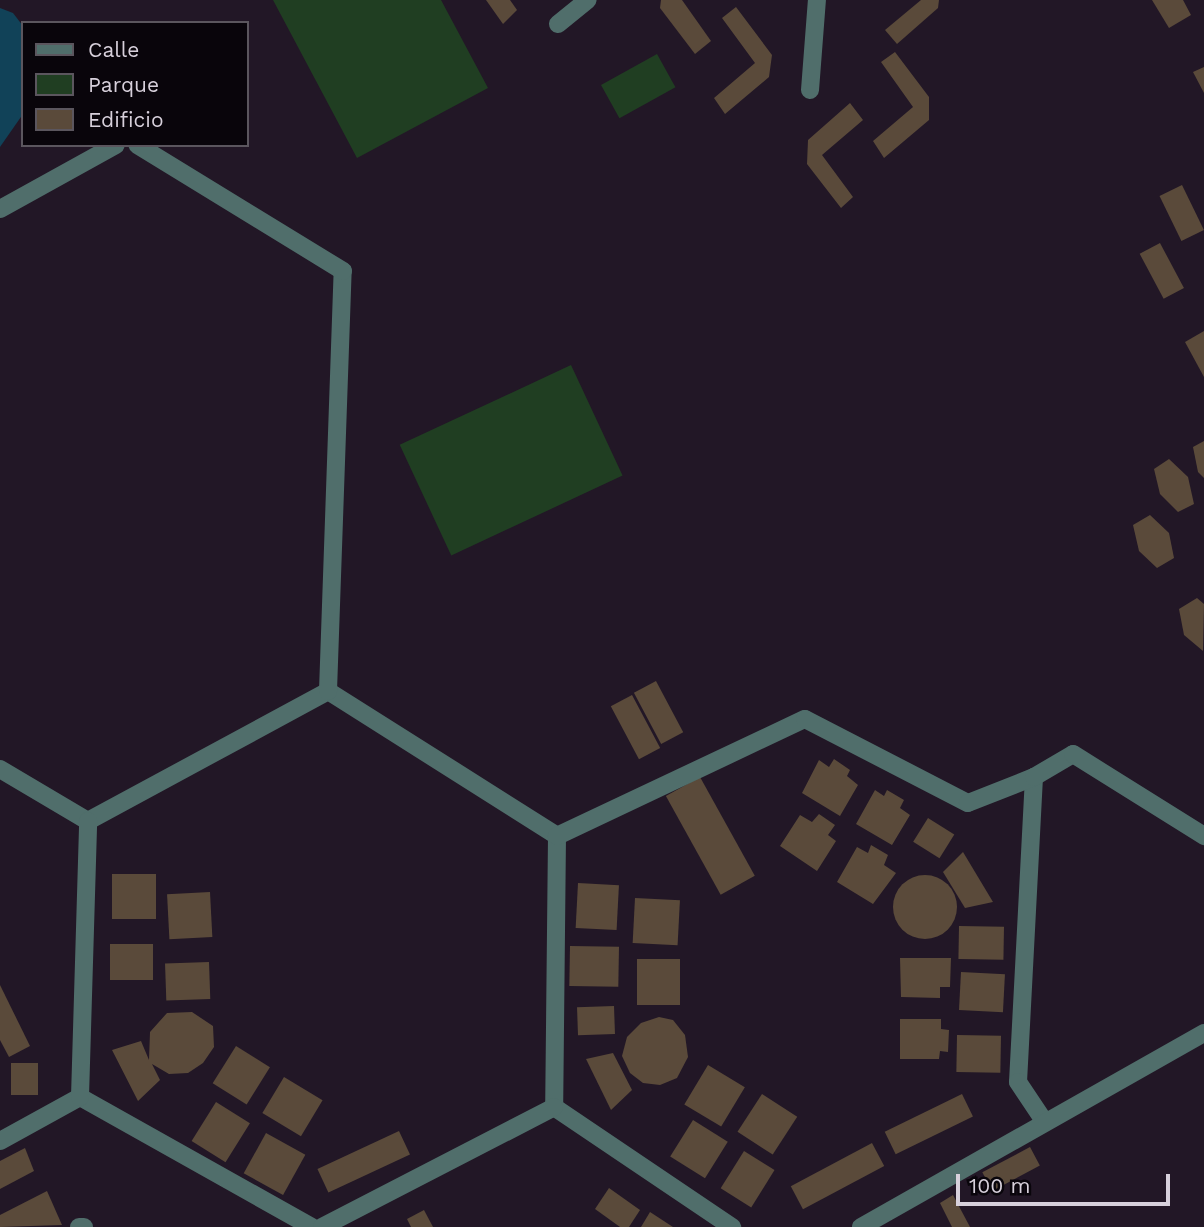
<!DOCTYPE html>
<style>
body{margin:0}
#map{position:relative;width:1204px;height:1227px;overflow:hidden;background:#221726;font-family:"Work Sans",sans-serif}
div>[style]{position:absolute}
.green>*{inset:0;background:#203e22;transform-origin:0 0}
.water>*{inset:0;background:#114258}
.building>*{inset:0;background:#5a4a3a;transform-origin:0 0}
.round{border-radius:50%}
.minor>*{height:18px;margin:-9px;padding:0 9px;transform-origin:9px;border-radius:9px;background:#506e6b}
span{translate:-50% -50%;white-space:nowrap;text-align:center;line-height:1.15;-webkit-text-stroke:7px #09050b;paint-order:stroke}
.legend{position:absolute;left:21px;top:21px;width:228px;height:126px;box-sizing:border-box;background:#09050b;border:2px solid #5b565e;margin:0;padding:9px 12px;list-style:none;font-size:21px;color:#d7d0db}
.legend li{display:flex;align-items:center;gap:14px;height:35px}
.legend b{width:35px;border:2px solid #5b565e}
.scale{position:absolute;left:956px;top:1174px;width:214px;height:32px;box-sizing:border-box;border:4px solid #d7d0db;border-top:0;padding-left:9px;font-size:21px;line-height:24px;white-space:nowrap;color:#d7d0db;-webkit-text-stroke:5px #09050b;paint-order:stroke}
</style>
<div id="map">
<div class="green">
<div style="clip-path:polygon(273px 0,441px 0,488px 88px,357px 158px)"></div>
<div style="left:657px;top:54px;width:38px;height:64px;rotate:61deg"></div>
<div style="left:571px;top:365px;width:122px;height:189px;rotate:65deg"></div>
</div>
<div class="water">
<div style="clip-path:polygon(0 8px,13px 13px,23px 26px,23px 114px,0 147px)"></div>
</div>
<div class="building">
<div style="clip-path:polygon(486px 0,510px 0,517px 10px,503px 24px)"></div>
<div style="clip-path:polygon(661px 0,682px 0,711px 41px,695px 54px,660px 8px)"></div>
<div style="clip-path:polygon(921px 0,939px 0,938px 8px,897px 44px,885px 30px)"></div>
<div style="clip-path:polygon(1152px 0,1183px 0,1191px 15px,1169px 28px)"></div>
<div style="clip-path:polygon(736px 7px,772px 55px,769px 77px,725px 114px,714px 98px,755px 63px,722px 18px)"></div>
<div style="clip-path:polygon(895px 52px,929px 97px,929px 120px,884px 158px,873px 141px,913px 107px,881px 62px)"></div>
<div style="clip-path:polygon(1204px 67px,1204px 93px,1193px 72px)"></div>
<div style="clip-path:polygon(850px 103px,863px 120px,822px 155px,853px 197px,841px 208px,807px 164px,808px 140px)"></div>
<div style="left:1182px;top:185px;width:50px;height:25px;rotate:64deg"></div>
<div style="left:1160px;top:243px;width:51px;height:23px;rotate:62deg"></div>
<div style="clip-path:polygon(1204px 331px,1204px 377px,1185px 342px)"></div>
<div style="clip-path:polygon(1204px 441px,1204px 478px,1198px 472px,1193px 447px)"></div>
<div style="clip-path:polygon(1169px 459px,1188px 477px,1194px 504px,1178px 512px,1160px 494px,1154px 469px)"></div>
<div style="clip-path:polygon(1150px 515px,1169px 533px,1174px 558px,1157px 568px,1139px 551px,1133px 525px)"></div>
<div style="clip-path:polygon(1197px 598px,1204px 604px,1203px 651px,1184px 635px,1179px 609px)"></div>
<div style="left:656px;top:681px;width:58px;height:25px;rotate:62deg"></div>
<div style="left:632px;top:695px;width:60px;height:24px;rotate:62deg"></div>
<div style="clip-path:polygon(834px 759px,850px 770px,847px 776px,858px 785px,840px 816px,802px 793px,819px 760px,829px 767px)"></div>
<div style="left:700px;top:777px;width:113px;height:39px;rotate:61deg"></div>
<div style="clip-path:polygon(875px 790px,884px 796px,887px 790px,904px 800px,900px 808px,910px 815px,892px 845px,856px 824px)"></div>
<div style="clip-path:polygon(819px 814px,835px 825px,828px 835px,836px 841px,817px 871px,780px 846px,800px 815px,812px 822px)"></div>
<div style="left:928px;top:818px;width:31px;height:28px;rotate:32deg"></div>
<div style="clip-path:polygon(871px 845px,888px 855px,884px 865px,896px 873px,873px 904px,837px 882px,857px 847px,868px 853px)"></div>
<div style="clip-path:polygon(963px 852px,993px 902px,965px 908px,943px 872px)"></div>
<div style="left:112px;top:874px;width:44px;height:45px"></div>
<div class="round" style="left:893px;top:875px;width:64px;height:64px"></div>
<div style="left:578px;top:883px;width:41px;height:45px;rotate:3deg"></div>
<div style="left:210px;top:892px;width:45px;height:43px;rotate:87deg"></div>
<div style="left:635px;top:898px;width:45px;height:45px;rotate:3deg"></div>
<div style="left:959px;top:926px;width:45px;height:33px;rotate:1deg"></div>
<div style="left:110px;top:944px;width:43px;height:36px"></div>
<div style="left:570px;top:946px;width:49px;height:40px;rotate:1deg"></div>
<div style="clip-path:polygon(900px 958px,951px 958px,950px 987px,940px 987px,940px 998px,901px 997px)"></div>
<div style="left:637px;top:959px;width:43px;height:46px"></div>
<div style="left:209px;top:962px;width:37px;height:44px;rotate:88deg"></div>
<div style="left:961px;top:972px;width:44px;height:38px;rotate:3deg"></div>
<div style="clip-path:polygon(0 985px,30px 1046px,9px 1057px,0 1040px)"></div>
<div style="left:614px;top:1006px;width:28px;height:37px;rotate:88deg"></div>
<div style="clip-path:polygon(192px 1012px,213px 1026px,214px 1047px,203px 1063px,188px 1073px,169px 1074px,152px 1064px,160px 1080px,138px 1101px,112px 1050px,141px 1041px,149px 1060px,150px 1032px,167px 1013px)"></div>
<div style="clip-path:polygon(659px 1017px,673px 1020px,685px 1035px,688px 1057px,677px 1078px,660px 1085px,643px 1083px,630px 1073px,622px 1056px,627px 1037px,641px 1023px)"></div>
<div style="clip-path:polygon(900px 1019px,941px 1019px,941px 1029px,949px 1030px,948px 1052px,940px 1051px,939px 1059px,900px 1059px)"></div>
<div style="left:957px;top:1035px;width:44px;height:37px;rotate:1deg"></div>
<div style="left:236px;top:1046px;width:40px;height:44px;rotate:32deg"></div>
<div style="clip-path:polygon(613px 1053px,632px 1090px,611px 1110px,586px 1059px)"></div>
<div style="left:38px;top:1063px;width:32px;height:27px;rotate:90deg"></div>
<div style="left:708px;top:1065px;width:43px;height:46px;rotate:31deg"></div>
<div style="left:284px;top:1077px;width:45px;height:42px;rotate:31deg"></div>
<div style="left:762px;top:1094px;width:42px;height:45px;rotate:33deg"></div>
<div style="left:962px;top:1094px;width:25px;height:86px;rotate:64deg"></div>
<div style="left:216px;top:1102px;width:40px;height:46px;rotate:32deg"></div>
<div style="left:693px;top:1120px;width:41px;height:43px;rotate:32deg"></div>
<div style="left:399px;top:1131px;width:26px;height:90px;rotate:65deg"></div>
<div style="left:266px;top:1133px;width:45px;height:46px;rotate:29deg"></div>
<div style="left:872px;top:1143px;width:26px;height:92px;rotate:62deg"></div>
<div style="left:1030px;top:1147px;width:21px;height:54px;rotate:62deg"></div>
<div style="clip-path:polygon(25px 1148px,34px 1171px,0 1189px,0 1161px)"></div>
<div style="left:744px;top:1151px;width:36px;height:44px;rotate:32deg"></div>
<div style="clip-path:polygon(609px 1188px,640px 1210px,629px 1227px,620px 1227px,595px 1209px)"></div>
<div style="clip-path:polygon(47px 1191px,62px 1225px,0 1227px,0 1215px)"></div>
<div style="clip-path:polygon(953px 1195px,970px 1227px,952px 1227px,940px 1203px)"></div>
<div style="clip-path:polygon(424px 1210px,433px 1227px,411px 1227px,407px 1219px)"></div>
<div style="clip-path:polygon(650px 1212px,673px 1227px,641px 1227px)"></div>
</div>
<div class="minor">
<div style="left:558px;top:24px;width:38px;rotate:-39deg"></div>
<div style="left:810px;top:90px;width:90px;rotate:-85.6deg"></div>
<div style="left:0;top:209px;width:132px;rotate:-28.9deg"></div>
<div style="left:328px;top:691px;width:271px;rotate:32.3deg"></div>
<div style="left:557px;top:836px;width:271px;rotate:90.6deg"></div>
<div style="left:554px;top:1107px;width:215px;rotate:34deg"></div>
<div style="left:0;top:769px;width:102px;rotate:30.6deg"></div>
<div style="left:1034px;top:777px;width:305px;rotate:93deg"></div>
<div style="left:1018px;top:1082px;width:47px;rotate:56.3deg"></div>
<div style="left:88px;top:821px;width:273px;rotate:-28.4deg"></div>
<div style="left:328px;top:691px;width:420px;rotate:-88deg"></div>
<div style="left:343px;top:271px;width:241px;rotate:-148.5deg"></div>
<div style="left:557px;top:836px;width:274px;rotate:-25.3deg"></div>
<div style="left:805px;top:719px;width:183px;rotate:27.3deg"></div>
<div style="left:968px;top:803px;width:71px;rotate:-21.5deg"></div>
<div style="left:1034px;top:777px;width:45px;rotate:-30.5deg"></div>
<div style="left:1073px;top:754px;width:155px;rotate:32deg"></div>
<div style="left:80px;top:1097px;width:266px;rotate:29.3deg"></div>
<div style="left:0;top:1141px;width:91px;rotate:-28.8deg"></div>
<div style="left:80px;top:1097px;width:276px;rotate:-88.3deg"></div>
<div style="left:79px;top:1227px;width:5px"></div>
<div style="left:322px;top:1227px;width:261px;rotate:-27.3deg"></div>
<div style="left:861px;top:1227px;width:394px;rotate:-29.5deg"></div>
</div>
<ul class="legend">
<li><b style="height:9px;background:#506e6b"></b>Calle</li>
<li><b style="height:19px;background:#203e22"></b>Parque</li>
<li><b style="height:19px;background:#5a4a3a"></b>Edificio</li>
</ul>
<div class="scale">100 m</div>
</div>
